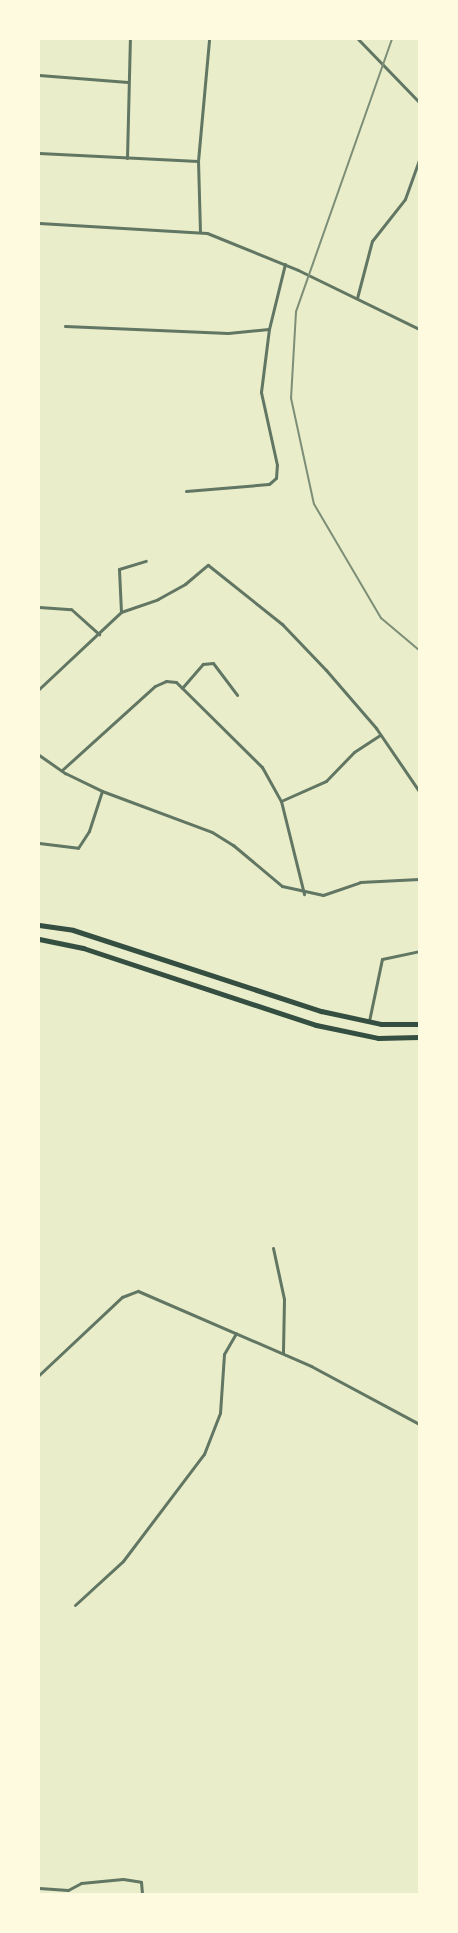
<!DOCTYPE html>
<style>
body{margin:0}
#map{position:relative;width:458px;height:1933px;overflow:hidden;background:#e9edc9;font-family:Inter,sans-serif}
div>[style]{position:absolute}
.minor>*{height:3px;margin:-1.5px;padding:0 1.5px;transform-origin:1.5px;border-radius:1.5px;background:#617663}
.primary>*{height:5px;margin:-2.5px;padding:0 2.5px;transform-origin:2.5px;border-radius:2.5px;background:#344e41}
.rail>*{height:2px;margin:-1px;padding:0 1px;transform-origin:1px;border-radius:1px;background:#7c8e77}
span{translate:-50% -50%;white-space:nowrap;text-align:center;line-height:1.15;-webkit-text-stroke:6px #fefae0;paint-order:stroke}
.frame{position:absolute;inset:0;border:40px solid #fefae0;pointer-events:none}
</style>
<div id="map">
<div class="minor">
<div style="left:358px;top:39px;width:88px;rotate:45.9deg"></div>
<div style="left:39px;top:75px;width:89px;rotate:4.5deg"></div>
<div style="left:39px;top:153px;width:159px;rotate:2.9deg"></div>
<div style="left:127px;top:158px;width:119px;rotate:-88.6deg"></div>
<div style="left:39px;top:223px;width:168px;rotate:3.4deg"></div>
<div style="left:207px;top:233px;width:98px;rotate:22.1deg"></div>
<div style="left:298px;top:270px;width:135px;rotate:26deg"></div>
<div style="left:200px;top:232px;width:71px;rotate:-91.6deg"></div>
<div style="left:198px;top:161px;width:122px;rotate:-84.8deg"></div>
<div style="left:357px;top:298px;width:59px;rotate:-75.3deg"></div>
<div style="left:372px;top:241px;width:53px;rotate:-51.8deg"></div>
<div style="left:405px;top:199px;width:41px;rotate:-70.3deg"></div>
<div style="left:65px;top:326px;width:163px;rotate:2.5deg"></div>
<div style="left:228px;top:333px;width:41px;rotate:-5.6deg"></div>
<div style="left:186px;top:491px;width:83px;rotate:-4.8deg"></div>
<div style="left:269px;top:484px;width:9px;rotate:-41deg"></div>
<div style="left:276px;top:478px;width:13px;rotate:-86deg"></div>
<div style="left:277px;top:465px;width:75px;rotate:-102.4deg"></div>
<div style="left:261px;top:392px;width:64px;rotate:-82.8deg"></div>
<div style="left:269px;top:329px;width:67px;rotate:-76.2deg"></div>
<div style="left:39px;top:607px;width:32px;rotate:4deg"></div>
<div style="left:71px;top:609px;width:38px;rotate:42deg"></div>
<div style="left:121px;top:612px;width:43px;rotate:-92.7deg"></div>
<div style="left:119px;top:569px;width:28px;rotate:-17deg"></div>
<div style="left:182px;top:688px;width:32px;rotate:-49deg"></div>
<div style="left:203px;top:664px;width:10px;rotate:-6deg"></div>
<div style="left:213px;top:663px;width:40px;rotate:53deg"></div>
<div style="left:39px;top:689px;width:112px;rotate:-43.2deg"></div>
<div style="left:121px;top:612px;width:39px;rotate:-19deg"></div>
<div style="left:158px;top:599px;width:31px;rotate:-29deg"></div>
<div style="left:185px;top:584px;width:30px;rotate:-40deg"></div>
<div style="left:208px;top:565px;width:95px;rotate:38.6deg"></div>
<div style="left:282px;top:624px;width:64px;rotate:46.3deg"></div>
<div style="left:326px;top:670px;width:77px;rotate:49.2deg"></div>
<div style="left:376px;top:728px;width:76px;rotate:55.7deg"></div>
<div style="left:39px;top:755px;width:32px;rotate:35deg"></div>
<div style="left:65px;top:773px;width:41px;rotate:25.9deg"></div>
<div style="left:102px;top:791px;width:117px;rotate:20.4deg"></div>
<div style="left:212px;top:832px;width:25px;rotate:32deg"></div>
<div style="left:233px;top:845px;width:64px;rotate:39.9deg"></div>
<div style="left:282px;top:886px;width:42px;rotate:12.4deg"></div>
<div style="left:323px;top:895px;width:39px;rotate:-19deg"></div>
<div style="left:360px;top:882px;width:59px;rotate:-2.9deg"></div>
<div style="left:62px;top:770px;width:125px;rotate:-42.1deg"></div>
<div style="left:155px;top:686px;width:12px;rotate:-24deg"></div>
<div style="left:166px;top:681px;width:10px;rotate:6deg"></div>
<div style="left:176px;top:682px;width:121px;rotate:44.7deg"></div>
<div style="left:262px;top:767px;width:39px;rotate:61deg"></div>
<div style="left:281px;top:801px;width:96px;rotate:76.1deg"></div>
<div style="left:281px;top:801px;width:49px;rotate:-24deg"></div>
<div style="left:326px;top:781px;width:40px;rotate:-46deg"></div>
<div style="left:354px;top:752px;width:31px;rotate:-33deg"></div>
<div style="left:39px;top:843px;width:39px;rotate:7deg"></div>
<div style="left:78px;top:848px;width:20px;rotate:-57deg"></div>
<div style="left:89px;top:831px;width:42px;rotate:-72deg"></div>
<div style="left:369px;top:1021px;width:63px;rotate:-78.2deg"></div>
<div style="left:382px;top:959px;width:38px;rotate:-12deg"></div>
<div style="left:273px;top:1248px;width:52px;rotate:77.8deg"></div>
<div style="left:284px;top:1299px;width:54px;rotate:91.1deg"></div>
<div style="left:39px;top:1375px;width:114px;rotate:-43.2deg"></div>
<div style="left:122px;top:1297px;width:17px;rotate:-21deg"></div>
<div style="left:138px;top:1291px;width:189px;rotate:23.4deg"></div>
<div style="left:311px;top:1366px;width:123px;rotate:28.2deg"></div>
<div style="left:75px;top:1605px;width:65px;rotate:-42.5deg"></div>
<div style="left:123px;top:1561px;width:134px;rotate:-52.9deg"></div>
<div style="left:204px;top:1454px;width:44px;rotate:-68.7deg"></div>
<div style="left:220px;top:1413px;width:59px;rotate:-86.1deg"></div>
<div style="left:224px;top:1354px;width:24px;rotate:-60deg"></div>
<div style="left:39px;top:1888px;width:29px;rotate:4deg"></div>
<div style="left:68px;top:1890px;width:15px;rotate:-28deg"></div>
<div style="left:81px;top:1883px;width:42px;rotate:-5.4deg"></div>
<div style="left:123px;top:1879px;width:18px;rotate:9deg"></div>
<div style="left:141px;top:1882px;width:12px;rotate:85deg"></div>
</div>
<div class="primary">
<div style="left:39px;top:925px;width:34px;rotate:8deg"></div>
<div style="left:73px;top:930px;width:261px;rotate:18.1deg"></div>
<div style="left:321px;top:1011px;width:61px;rotate:12.2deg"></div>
<div style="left:381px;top:1024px;width:38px"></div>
<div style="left:39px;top:939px;width:45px;rotate:11.6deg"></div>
<div style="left:83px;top:948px;width:245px;rotate:18.3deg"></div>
<div style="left:316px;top:1025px;width:63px;rotate:11.8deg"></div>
<div style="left:378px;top:1038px;width:41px;rotate:-1.4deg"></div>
</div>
<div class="rail">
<div style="left:392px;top:39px;width:289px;rotate:109.4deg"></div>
<div style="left:296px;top:312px;width:86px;rotate:93.3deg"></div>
<div style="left:291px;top:398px;width:108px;rotate:77.8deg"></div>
<div style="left:314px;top:504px;width:132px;rotate:59.6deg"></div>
<div style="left:381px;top:618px;width:50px;rotate:40.1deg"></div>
</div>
<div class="frame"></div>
</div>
